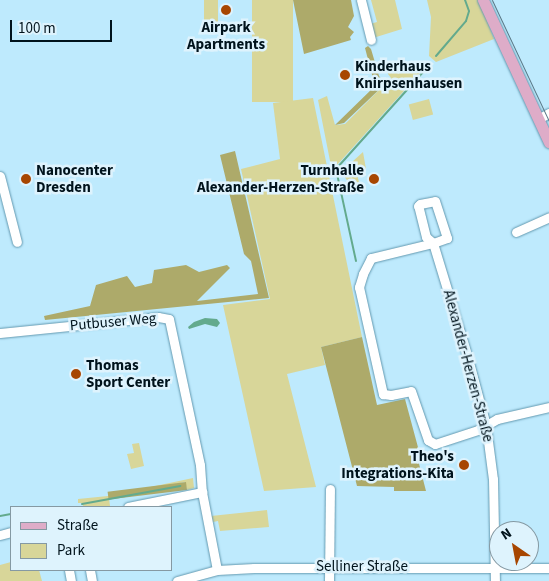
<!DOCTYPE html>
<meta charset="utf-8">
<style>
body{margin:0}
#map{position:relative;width:549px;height:581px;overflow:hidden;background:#beeafd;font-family:"Source Sans 3",sans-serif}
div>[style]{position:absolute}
.green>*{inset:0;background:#d8d699;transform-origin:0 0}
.forest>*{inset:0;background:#adaa6a;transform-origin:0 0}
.water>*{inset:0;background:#63aa8d}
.stream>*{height:2px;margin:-1px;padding:0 1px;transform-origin:1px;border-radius:1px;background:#63aa8d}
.roads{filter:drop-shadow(0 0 1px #6399b0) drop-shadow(0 0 1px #6399b0)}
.minor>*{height:9px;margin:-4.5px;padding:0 4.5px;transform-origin:4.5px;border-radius:4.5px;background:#fff}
.major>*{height:11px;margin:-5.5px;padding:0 5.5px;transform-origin:5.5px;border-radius:5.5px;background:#deacc8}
.tram>*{height:1px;margin:-0.5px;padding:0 0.5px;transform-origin:0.5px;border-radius:0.5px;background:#567482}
.dots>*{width:14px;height:14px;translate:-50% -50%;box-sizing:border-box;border:2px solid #def3fd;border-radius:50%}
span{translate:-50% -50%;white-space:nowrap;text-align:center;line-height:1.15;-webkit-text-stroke:5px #def3fd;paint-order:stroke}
.poi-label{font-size:15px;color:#00131c;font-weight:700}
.left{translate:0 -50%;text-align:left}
.right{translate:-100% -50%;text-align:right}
.street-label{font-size:15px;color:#00131c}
.legend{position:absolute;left:10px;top:506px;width:162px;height:65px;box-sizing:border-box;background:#def3fd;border:1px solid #8599a3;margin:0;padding:6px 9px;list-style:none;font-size:15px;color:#00131c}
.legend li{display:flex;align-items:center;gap:10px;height:25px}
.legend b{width:25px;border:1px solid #8599a3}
.north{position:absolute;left:489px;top:521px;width:50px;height:50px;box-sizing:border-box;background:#def3fd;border:1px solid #8599a3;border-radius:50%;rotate:327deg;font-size:14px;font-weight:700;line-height:20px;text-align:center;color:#00131c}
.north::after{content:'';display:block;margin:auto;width:18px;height:22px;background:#a74601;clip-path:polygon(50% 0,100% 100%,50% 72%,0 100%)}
.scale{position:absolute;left:10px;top:20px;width:102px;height:22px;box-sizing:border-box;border:2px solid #00131c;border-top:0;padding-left:6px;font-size:15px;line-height:18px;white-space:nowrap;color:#00131c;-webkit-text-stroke:4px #def3fd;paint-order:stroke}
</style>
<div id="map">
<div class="green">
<div style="left:204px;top:0;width:14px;height:27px"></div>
<div style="left:252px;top:0;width:41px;height:102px"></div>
<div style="clip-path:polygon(371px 0,395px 0,402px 29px,373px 38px,370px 24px,377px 22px)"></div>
<div style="clip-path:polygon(427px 0,479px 0,494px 39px,436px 62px,429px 56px,431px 17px)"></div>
<div style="clip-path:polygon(411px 62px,422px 71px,337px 165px,331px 166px,318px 100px,327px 96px,335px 125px,345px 124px,391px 78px,388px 74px,390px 63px,396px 65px)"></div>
<div style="clip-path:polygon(313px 98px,362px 337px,321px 347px,325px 365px,287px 374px,316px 487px,264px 491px,223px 305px,270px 299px,241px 169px,280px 159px,273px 103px)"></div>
<div style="left:429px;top:99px;width:16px;height:21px;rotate:75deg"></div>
<div style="clip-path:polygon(363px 152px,366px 169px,356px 172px,360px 185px,352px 187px,341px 172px)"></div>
<div style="clip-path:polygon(139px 443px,144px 466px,131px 469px,127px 454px,134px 453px,132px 444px)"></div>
<div style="clip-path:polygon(193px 478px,194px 488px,187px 490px,185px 482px,109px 498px,110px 506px,78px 507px,83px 506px,82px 503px,78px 503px,78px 499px,108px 496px)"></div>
<div style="clip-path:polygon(267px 510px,269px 527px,220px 531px,218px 521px,213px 522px,211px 516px)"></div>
<div style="clip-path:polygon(11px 562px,11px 570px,39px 570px,42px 581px,0 581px,0 565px)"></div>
</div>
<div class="forest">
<div style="clip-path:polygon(293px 0,351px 0,354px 16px,348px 27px,354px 32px,350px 37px,351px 40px,304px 54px)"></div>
<div style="clip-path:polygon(368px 46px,371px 49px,379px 76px,385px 84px,344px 123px,335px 125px,375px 86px,365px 48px)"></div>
<div style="clip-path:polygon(235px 151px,269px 298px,45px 320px,44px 316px,90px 306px,96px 285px,127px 276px,135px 287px,152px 283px,154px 270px,186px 265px,199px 272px,227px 265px,230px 268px,197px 301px,258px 294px,251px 261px,244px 254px,220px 155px)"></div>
<div style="clip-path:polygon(362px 337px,377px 405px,405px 399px,419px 451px,416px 452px,426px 491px,394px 491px,394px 487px,357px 486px,321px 347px)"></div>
<div style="left:186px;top:482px;width:8px;height:79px;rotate:83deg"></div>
</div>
<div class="water">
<div style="clip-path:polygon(205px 318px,217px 319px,220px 323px,217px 327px,205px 324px,189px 329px,188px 327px,194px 322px)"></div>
</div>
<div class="stream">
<div style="left:436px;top:56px;width:46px;rotate:-49.4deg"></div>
<div style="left:466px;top:21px;width:10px;rotate:-73deg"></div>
<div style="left:469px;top:11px;width:12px;rotate:-110deg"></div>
<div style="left:356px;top:261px;width:94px;rotate:-102.3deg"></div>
<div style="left:336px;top:169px;width:130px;rotate:-48.1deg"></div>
<div style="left:82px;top:504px;width:100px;rotate:-10.4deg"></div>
<div style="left:0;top:516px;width:11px;rotate:-10deg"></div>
</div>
<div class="roads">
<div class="minor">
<div style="left:361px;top:0;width:41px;rotate:76deg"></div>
<div style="left:538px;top:119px;width:13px;rotate:-29deg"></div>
<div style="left:0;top:176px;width:68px;rotate:75.6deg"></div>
<div style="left:516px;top:232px;width:36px;rotate:-24deg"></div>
<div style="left:433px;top:243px;width:9px;rotate:-139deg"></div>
<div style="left:426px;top:237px;width:32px;rotate:-104deg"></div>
<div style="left:418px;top:206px;width:3px;rotate:-45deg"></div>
<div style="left:420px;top:204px;width:15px;rotate:-11deg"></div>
<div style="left:435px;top:201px;width:39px;rotate:72deg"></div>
<div style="left:447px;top:238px;width:15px;rotate:160deg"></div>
<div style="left:433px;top:243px;width:117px;rotate:73.1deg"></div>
<div style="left:467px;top:355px;width:73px;rotate:75deg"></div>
<div style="left:486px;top:426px;width:53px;rotate:82.5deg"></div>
<div style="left:493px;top:479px;width:102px;rotate:88.9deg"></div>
<div style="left:433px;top:243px;width:64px;rotate:166.4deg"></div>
<div style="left:371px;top:258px;width:18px;rotate:117deg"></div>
<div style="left:363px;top:274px;width:14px;rotate:107deg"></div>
<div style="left:359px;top:287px;width:110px;rotate:77.4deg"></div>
<div style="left:383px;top:394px;width:8px;rotate:7deg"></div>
<div style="left:391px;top:395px;width:20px;rotate:-11deg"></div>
<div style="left:411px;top:391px;width:52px;rotate:70.9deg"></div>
<div style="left:428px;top:440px;width:8px;rotate:30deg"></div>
<div style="left:435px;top:444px;width:45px;rotate:-18deg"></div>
<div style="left:478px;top:430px;width:22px;rotate:-30deg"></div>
<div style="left:497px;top:419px;width:53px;rotate:-13deg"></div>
<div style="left:0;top:333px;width:159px;rotate:-5.8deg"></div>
<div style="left:158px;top:317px;width:11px;rotate:10deg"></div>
<div style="left:169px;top:319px;width:149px;rotate:78deg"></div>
<div style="left:200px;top:465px;width:27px;rotate:86deg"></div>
<div style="left:202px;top:492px;width:79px;rotate:79.1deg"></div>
<div style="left:128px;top:507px;width:76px;rotate:-11.5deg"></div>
<div style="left:0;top:535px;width:11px;rotate:-15deg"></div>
<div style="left:69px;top:570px;width:11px;rotate:80deg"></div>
<div style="left:90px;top:570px;width:11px;rotate:80deg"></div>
<div style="left:177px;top:581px;width:41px;rotate:-15.4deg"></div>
<div style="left:217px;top:570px;width:37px;rotate:-3deg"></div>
<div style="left:254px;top:568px;width:295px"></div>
<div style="left:329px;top:581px;width:92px;rotate:-89.4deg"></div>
</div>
<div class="major">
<div style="left:483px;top:0;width:157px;rotate:65.1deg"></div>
</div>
</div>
<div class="tram">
<div style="left:492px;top:0;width:134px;rotate:64.8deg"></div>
</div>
<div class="dots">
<div style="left:226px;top:10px;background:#a74601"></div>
<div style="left:345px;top:75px;background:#a74601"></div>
<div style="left:26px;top:179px;background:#a74601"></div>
<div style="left:374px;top:179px;background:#a74601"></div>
<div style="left:76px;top:374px;background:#a74601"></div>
<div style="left:464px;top:465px;background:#a74601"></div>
</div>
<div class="poi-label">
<span style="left:226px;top:36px">Airpark<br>Apartments</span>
<span class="left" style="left:355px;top:75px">Kinderhaus<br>Knirpsenhausen</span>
<span class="left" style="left:36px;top:179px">Nanocenter<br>Dresden</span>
<span class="right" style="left:364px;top:179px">Turnhalle<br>Alexander-Herzen-Straße</span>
<span class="left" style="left:86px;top:374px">Thomas<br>Sport Center</span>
<span class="right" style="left:454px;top:465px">Theo's<br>Integrations-Kita</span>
</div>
<div class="street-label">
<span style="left:113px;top:322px;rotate:-5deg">Putbuser Weg</span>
<span style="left:468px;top:366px;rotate:75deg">Alexander-Herzen-Straße</span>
<span style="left:362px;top:567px">Selliner Straße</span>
</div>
<ul class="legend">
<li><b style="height:6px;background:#deacc8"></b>Straße</li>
<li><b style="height:14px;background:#d8d699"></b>Park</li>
</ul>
<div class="north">N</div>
<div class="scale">100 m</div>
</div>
